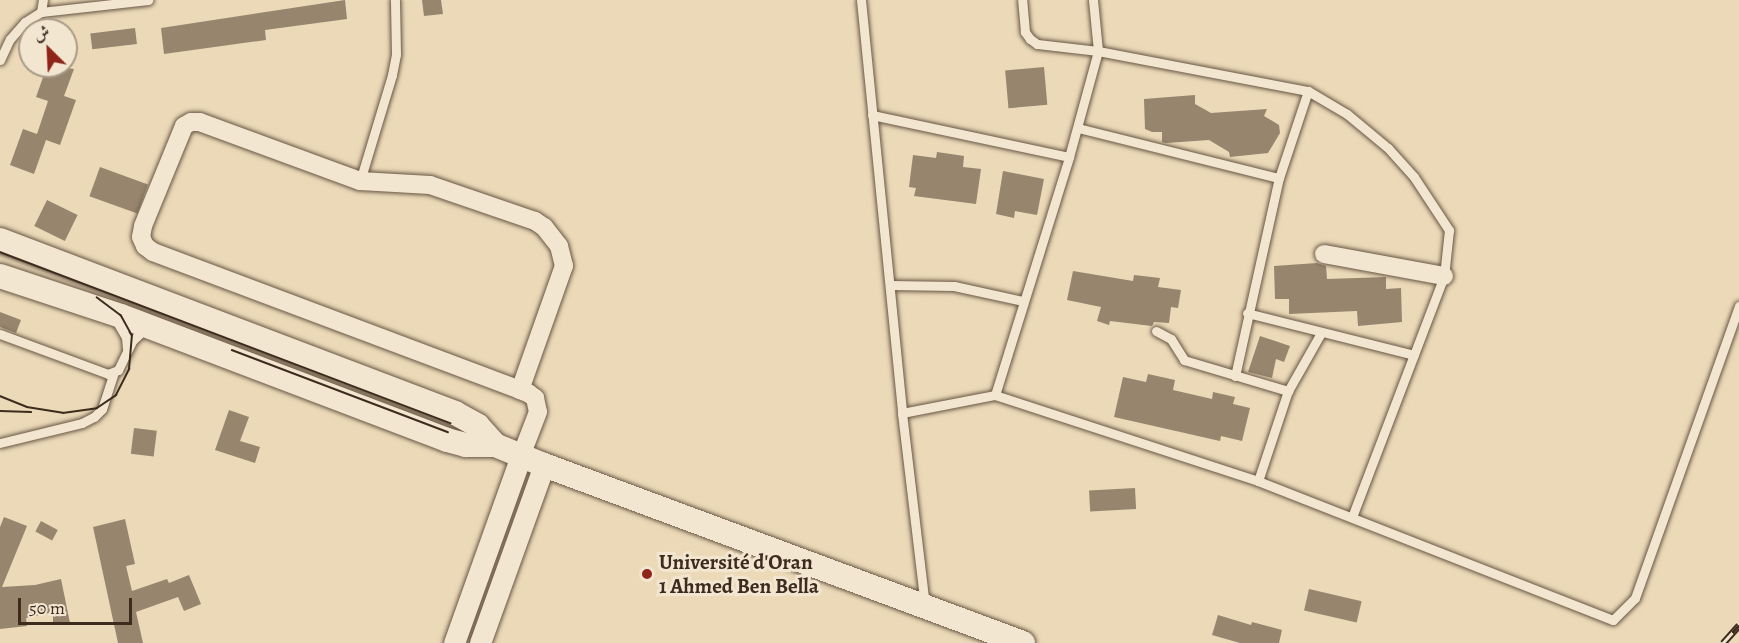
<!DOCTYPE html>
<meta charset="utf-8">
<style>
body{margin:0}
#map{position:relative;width:1739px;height:643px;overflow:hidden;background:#ebd9b8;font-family:Alegreya,Amiri,serif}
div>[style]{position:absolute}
.building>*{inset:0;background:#97856e;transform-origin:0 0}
.roads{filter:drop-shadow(0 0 2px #685644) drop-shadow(0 0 2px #685644)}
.service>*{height:9px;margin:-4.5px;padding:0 4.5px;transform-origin:4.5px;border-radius:4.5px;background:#f2e6d1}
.minor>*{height:18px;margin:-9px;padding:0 9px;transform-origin:9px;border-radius:9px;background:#f2e6d1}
.tertiary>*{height:21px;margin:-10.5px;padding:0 10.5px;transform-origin:10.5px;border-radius:10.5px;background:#f2e6d1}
.secondary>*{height:24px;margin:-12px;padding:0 12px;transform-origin:12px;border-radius:12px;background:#f2e6d1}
.tram>*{height:1.5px;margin:-0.75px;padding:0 0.75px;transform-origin:0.75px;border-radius:0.75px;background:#3d2b1e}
.rail>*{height:7px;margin-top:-3.5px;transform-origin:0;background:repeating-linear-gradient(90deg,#f2e6d1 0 14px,#3d2b1e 0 28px);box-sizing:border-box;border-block:2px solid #3d2b1e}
.dots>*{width:16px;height:16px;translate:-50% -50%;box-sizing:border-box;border:3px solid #f2e6d1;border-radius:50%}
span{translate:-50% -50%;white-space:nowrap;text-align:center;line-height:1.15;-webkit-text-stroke:6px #f2e6d1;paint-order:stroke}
.poi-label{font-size:21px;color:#3d2b1e;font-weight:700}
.left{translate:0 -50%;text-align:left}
.north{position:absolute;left:18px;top:18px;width:60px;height:60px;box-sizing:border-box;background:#f2e6d1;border:2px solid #aa9b89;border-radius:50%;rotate:336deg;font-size:16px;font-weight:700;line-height:24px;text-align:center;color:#3d2b1e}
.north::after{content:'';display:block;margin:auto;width:21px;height:27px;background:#8f2418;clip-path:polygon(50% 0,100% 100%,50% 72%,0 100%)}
.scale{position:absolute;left:18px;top:598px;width:114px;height:27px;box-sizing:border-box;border:3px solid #3d2b1e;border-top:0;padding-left:8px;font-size:18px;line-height:21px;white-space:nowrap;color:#3d2b1e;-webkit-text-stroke:4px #f2e6d1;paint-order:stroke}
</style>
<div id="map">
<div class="building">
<div style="clip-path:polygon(345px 0,347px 19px,265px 30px,266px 40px,164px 54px,161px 28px)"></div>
<div style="clip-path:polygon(422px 0,441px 0,443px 14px,424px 16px)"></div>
<div style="left:135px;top:28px;width:16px;height:45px;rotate:83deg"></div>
<div style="clip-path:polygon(47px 66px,74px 69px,64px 96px,76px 100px,60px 145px,46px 140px,34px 174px,10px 165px,23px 129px,37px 134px,48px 101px,36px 97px)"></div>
<div style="left:1044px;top:67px;width:38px;height:39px;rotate:85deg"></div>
<div style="clip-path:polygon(1195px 95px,1195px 104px,1211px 113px,1267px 109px,1264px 116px,1279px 125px,1280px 133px,1268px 153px,1230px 157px,1229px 152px,1209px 140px,1166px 143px,1162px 142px,1162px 132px,1152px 132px,1145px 129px,1144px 99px)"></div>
<div style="clip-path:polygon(937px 152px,964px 156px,963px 167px,981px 169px,976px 204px,914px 196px,916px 188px,909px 187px,913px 155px,936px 158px)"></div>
<div style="left:100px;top:167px;width:51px;height:31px;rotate:20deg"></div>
<div style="clip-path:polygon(1003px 171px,1044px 179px,1037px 215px,1015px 211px,1014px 218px,996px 214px)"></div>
<div style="left:47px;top:200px;width:34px;height:29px;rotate:26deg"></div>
<div style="clip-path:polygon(1317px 263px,1326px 266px,1327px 279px,1386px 277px,1386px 289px,1401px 288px,1402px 322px,1358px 326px,1357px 311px,1289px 314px,1289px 299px,1275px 299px,1274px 266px)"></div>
<div style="clip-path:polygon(1073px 271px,1133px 281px,1134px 275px,1160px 278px,1158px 287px,1181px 290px,1178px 308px,1171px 307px,1169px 323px,1154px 322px,1152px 326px,1110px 321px,1109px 325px,1097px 321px,1101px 307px,1067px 300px)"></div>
<div style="clip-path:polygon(0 312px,21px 320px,16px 333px,0 327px)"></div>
<div style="clip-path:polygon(1260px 336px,1290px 346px,1284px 362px,1276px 359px,1272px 378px,1248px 372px)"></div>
<div style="clip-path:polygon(1148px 374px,1175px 380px,1173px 390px,1212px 399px,1213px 392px,1235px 397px,1233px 404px,1250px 408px,1242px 441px,1221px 436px,1220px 441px,1114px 417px,1123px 377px,1146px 382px)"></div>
<div style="clip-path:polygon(229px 410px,249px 417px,240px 441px,260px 447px,255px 463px,215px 450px)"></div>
<div style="left:134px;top:428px;width:23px;height:26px;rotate:7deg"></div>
<div style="left:1135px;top:488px;width:21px;height:46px;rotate:87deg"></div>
<div style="clip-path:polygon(4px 517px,27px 526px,2px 587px,35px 585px,61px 579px,70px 623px,53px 624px,53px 612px,26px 618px,27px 626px,0 629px,0 527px)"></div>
<div style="clip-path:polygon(125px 519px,135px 564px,126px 566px,132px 591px,167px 579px,169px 583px,189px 575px,201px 604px,184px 611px,178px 597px,136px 612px,143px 643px,118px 643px,93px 527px)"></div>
<div style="left:41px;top:521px;width:19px;height:12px;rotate:28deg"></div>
<div style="left:1309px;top:589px;width:54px;height:22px;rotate:13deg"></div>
<div style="clip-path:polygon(1218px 615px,1251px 625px,1252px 622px,1282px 630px,1279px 643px,1240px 643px,1212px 635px)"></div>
</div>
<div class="roads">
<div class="service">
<div style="left:861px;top:0;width:415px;rotate:84.3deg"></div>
<div style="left:902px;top:413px;width:193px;rotate:83.2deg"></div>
<div style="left:1093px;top:0;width:51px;rotate:84.4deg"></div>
<div style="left:1098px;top:51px;width:214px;rotate:10.8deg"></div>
<div style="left:1308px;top:91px;width:45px;rotate:30.5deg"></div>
<div style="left:1347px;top:114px;width:53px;rotate:39.7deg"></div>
<div style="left:1388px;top:148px;width:39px;rotate:48deg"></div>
<div style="left:1414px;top:177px;width:64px;rotate:56.6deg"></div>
<div style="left:1449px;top:230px;width:46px;rotate:96.2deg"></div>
<div style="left:1444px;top:276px;width:258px;rotate:110.9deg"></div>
<div style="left:41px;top:12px;width:12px;rotate:-81deg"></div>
<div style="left:0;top:60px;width:23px;rotate:-65deg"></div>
<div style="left:10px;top:39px;width:23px;rotate:-49deg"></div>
<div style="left:25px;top:22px;width:19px;rotate:-32deg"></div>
<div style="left:41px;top:12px;width:108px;rotate:-6.4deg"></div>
<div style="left:872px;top:115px;width:201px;rotate:12deg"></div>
<div style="left:1078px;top:128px;width:207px;rotate:14deg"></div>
<div style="left:360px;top:181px;width:111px;rotate:-73.2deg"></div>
<div style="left:392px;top:75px;width:21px;rotate:-79deg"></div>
<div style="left:396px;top:54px;width:54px;rotate:-91.1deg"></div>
<div style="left:890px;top:285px;width:64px;rotate:0.9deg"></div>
<div style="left:954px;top:286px;width:71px;rotate:12.3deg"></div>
<div style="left:1247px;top:313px;width:172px;rotate:14.1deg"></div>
<div style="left:116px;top:320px;width:20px;rotate:60deg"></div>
<div style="left:126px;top:337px;width:12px;rotate:85deg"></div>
<div style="left:1156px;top:331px;width:17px;rotate:28deg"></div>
<div style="left:1171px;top:339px;width:25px;rotate:58deg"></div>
<div style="left:1184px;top:360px;width:109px;rotate:16.6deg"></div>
<div style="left:0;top:334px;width:115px;rotate:20.3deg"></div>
<div style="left:108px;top:374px;width:11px;rotate:-22deg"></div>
<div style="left:118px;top:370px;width:32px;rotate:-64deg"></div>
<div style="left:132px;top:341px;width:19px;rotate:-43deg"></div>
<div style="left:1235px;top:376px;width:203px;rotate:-77.5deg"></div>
<div style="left:1279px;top:178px;width:92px;rotate:-71.6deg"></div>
<div style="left:995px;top:395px;width:249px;rotate:-72.7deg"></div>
<div style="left:1069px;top:157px;width:110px;rotate:-74.7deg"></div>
<div style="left:1098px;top:51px;width:61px;rotate:-173.5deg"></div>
<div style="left:1037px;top:44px;width:9px;rotate:-144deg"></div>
<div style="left:1030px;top:39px;width:9px;rotate:-126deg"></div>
<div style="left:1025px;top:32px;width:32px;rotate:-95deg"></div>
<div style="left:902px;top:413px;width:95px;rotate:-11deg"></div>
<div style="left:995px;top:395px;width:277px;rotate:18.1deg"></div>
<div style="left:1258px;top:481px;width:381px;rotate:21.4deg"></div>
<div style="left:1613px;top:620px;width:31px;rotate:-45deg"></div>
<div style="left:1635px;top:598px;width:310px;rotate:-70.4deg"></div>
<div style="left:0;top:443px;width:84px;rotate:-13.7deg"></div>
<div style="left:82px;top:423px;width:13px;rotate:-27deg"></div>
<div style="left:94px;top:417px;width:11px;rotate:-45deg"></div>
<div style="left:102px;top:409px;width:38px;rotate:-72deg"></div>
<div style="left:1258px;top:481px;width:95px;rotate:-71.6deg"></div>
<div style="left:1288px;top:391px;width:67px;rotate:-60.4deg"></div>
</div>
<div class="minor">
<div style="left:1324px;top:254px;width:122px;rotate:10.4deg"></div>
<div style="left:520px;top:390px;width:132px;rotate:-70.5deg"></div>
<div style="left:564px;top:266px;width:21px;rotate:-104deg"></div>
<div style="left:559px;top:246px;width:24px;rotate:-128deg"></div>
<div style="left:544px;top:227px;width:11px;rotate:-146deg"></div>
<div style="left:535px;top:221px;width:111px;rotate:-161.1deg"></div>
<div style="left:430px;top:185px;width:70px;rotate:-176.7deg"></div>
<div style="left:360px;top:181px;width:171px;rotate:-159.8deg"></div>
<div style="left:200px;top:122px;width:9px;rotate:180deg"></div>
<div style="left:191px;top:122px;width:8px;rotate:150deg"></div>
<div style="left:184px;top:126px;width:108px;rotate:112.3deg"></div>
<div style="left:143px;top:226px;width:11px;rotate:100deg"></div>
<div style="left:141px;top:237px;width:10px;rotate:66deg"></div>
<div style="left:145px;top:246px;width:10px;rotate:37deg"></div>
<div style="left:153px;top:252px;width:392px;rotate:20.6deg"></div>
<div style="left:520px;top:390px;width:9px;rotate:21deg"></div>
<div style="left:528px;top:393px;width:9px;rotate:36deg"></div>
<div style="left:535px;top:398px;width:14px;rotate:78deg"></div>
<div style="left:538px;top:412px;width:47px;rotate:111.1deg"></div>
</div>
<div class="tertiary">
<div style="left:454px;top:643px;width:199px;rotate:-70.3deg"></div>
<div style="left:480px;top:643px;width:189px;rotate:-70.2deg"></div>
</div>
<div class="secondary">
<div style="left:0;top:240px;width:487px;rotate:20.8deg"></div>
<div style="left:455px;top:413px;width:26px;rotate:29deg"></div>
<div style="left:478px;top:426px;width:25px;rotate:48deg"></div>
<div style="left:495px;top:445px;width:53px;rotate:22.2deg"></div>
<div style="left:544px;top:465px;width:511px;rotate:20.39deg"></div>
<div style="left:0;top:276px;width:127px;rotate:18.3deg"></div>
<div style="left:121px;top:316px;width:349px;rotate:20.8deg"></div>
<div style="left:447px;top:440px;width:20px;rotate:15deg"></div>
<div style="left:466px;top:445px;width:29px"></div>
</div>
</div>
<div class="tram">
<div style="left:0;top:252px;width:482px;rotate:20.8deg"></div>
<div style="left:232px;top:350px;width:231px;rotate:20.8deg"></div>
<div style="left:0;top:396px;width:29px;rotate:22deg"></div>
<div style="left:27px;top:407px;width:36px;rotate:9deg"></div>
<div style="left:63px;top:413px;width:34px;rotate:-8deg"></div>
<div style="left:97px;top:408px;width:23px;rotate:-34deg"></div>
<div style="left:116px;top:395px;width:29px;rotate:-63deg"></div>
<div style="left:129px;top:369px;width:33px;rotate:-85deg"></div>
<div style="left:132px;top:336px;width:23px;rotate:-119deg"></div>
<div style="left:121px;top:316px;width:30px;rotate:-143deg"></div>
<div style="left:0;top:411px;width:31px;rotate:2deg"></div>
</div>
<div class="rail">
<div style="left:1723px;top:643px;width:24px;rotate:-48deg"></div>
</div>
<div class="dots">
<div style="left:647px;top:574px;background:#8f2418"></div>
</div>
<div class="poi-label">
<span class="left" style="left:659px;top:574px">Université d'Oran<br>1 Ahmed Ben Bella</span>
</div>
<div class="north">ش</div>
<div class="scale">50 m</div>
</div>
